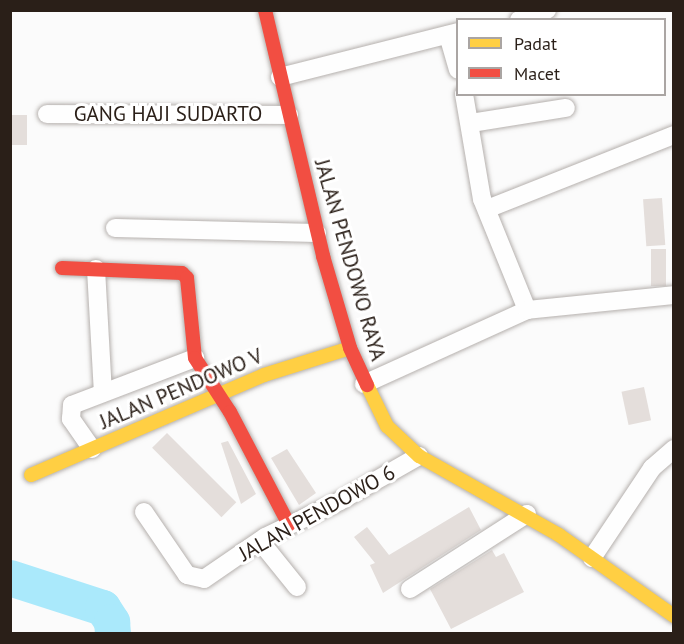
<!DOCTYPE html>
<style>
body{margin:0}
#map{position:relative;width:684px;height:644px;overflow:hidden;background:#fbfbfb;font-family:"PT Sans",sans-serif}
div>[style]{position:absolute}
.river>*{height:36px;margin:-18px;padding:0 18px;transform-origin:18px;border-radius:18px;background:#aae9fb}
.building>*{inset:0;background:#e4dedb;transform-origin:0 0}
.roads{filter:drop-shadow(0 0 2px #b5b0ad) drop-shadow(0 0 2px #b5b0ad)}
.street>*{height:18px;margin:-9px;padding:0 9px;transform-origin:9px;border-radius:9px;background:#fefefe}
.slow>*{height:14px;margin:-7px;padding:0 7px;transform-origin:7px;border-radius:7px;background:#ffcf43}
.jam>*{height:14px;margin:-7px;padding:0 7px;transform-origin:7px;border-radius:7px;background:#f24e42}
span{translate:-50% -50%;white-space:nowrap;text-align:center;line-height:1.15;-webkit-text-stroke:6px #fff;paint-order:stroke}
.street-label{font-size:21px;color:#2a1f18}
.frame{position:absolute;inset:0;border:12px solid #2a1f18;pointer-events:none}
.legend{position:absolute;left:456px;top:18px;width:210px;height:78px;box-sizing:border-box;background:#fff;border:2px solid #aaa5a3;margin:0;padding:8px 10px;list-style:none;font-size:18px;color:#2a1f18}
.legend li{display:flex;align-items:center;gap:12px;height:30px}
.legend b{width:30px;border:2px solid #aaa5a3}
</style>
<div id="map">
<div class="river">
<div style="left:10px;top:578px;width:98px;rotate:17.9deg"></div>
<div style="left:103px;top:608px;width:17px;rotate:57deg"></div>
<div style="left:112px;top:622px;width:12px;rotate:85deg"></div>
</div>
<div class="building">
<div style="left:10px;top:115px;width:17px;height:30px"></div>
<div style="left:662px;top:198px;width:47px;height:19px;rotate:86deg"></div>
<div style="left:651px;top:249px;width:15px;height:37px"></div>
<div style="left:644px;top:387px;width:34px;height:23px;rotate:78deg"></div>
<div style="left:167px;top:433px;width:98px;height:21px;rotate:45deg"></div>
<div style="clip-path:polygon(228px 441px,256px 494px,241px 504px,221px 443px)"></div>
<div style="clip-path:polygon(287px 449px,316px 493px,299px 505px,271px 458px)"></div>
<div style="clip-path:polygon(469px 507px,481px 530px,383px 593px,370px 565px,375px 563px,354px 537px,367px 527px,389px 555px)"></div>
<div style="clip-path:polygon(492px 550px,496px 557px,504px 553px,524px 592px,451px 629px,430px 589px)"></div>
</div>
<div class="roads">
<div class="street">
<div style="left:519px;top:20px;width:30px;rotate:-20deg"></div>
<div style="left:448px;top:35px;width:36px;rotate:74deg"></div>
<div style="left:280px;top:77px;width:184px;rotate:-14.2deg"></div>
<div style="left:464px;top:94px;width:107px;rotate:80.3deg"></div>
<div style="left:482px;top:199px;width:120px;rotate:67.9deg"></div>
<div style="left:47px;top:114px;width:242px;rotate:0.2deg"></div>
<div style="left:471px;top:123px;width:96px;rotate:-9deg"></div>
<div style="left:487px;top:209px;width:201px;rotate:-21.6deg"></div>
<div style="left:115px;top:228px;width:202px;rotate:1.4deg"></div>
<div style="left:96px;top:269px;width:124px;rotate:86.8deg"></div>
<div style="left:364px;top:384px;width:179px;rotate:-24.4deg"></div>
<div style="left:527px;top:310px;width:148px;rotate:-5.8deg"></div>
<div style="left:92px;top:449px;width:37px;rotate:-125deg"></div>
<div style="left:71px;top:419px;width:14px;rotate:-86deg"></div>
<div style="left:72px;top:405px;width:132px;rotate:-20.9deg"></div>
<div style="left:144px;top:512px;width:76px;rotate:55.7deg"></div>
<div style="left:187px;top:575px;width:17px;rotate:13deg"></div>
<div style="left:204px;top:579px;width:74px;rotate:-34.5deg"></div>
<div style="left:265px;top:537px;width:83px;rotate:-25.6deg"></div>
<div style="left:340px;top:501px;width:91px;rotate:-29.7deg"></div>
<div style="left:260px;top:541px;width:59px;rotate:51.2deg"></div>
<div style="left:592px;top:558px;width:108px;rotate:-56.3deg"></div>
<div style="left:652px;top:468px;width:29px;rotate:-41deg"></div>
<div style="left:410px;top:589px;width:139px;rotate:-32.7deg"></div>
</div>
<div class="slow">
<div style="left:367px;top:385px;width:46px;rotate:64deg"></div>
<div style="left:387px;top:426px;width:44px;rotate:43.2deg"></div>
<div style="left:419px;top:456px;width:161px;rotate:29.4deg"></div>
<div style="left:559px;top:535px;width:141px;rotate:35.2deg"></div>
<div style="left:31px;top:475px;width:254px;rotate:-23.2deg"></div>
<div style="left:264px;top:375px;width:90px;rotate:-17.4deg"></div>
</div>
<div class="jam">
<div style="left:265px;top:10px;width:253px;rotate:76.7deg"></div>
<div style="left:323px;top:256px;width:96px;rotate:73.6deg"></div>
<div style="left:350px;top:348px;width:41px;rotate:65.3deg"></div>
<div style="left:62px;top:268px;width:120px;rotate:2.4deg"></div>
<div style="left:182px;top:273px;width:7px;rotate:45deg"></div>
<div style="left:187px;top:278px;width:80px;rotate:84.3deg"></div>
<div style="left:195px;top:358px;width:64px;rotate:57.1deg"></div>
<div style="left:230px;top:412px;width:127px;rotate:62.4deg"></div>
</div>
</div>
<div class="street-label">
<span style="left:168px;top:114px">GANG HAJI SUDARTO</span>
<span style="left:350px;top:260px;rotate:74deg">JALAN PENDOWO RAYA</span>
<span style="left:181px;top:389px;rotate:-23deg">JALAN PENDOWO V</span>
<span style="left:317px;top:513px;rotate:-29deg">JALAN PENDOWO 6</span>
</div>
<div class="frame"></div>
<ul class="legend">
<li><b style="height:8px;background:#ffcf43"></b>Padat</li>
<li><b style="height:8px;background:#f24e42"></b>Macet</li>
</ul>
</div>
